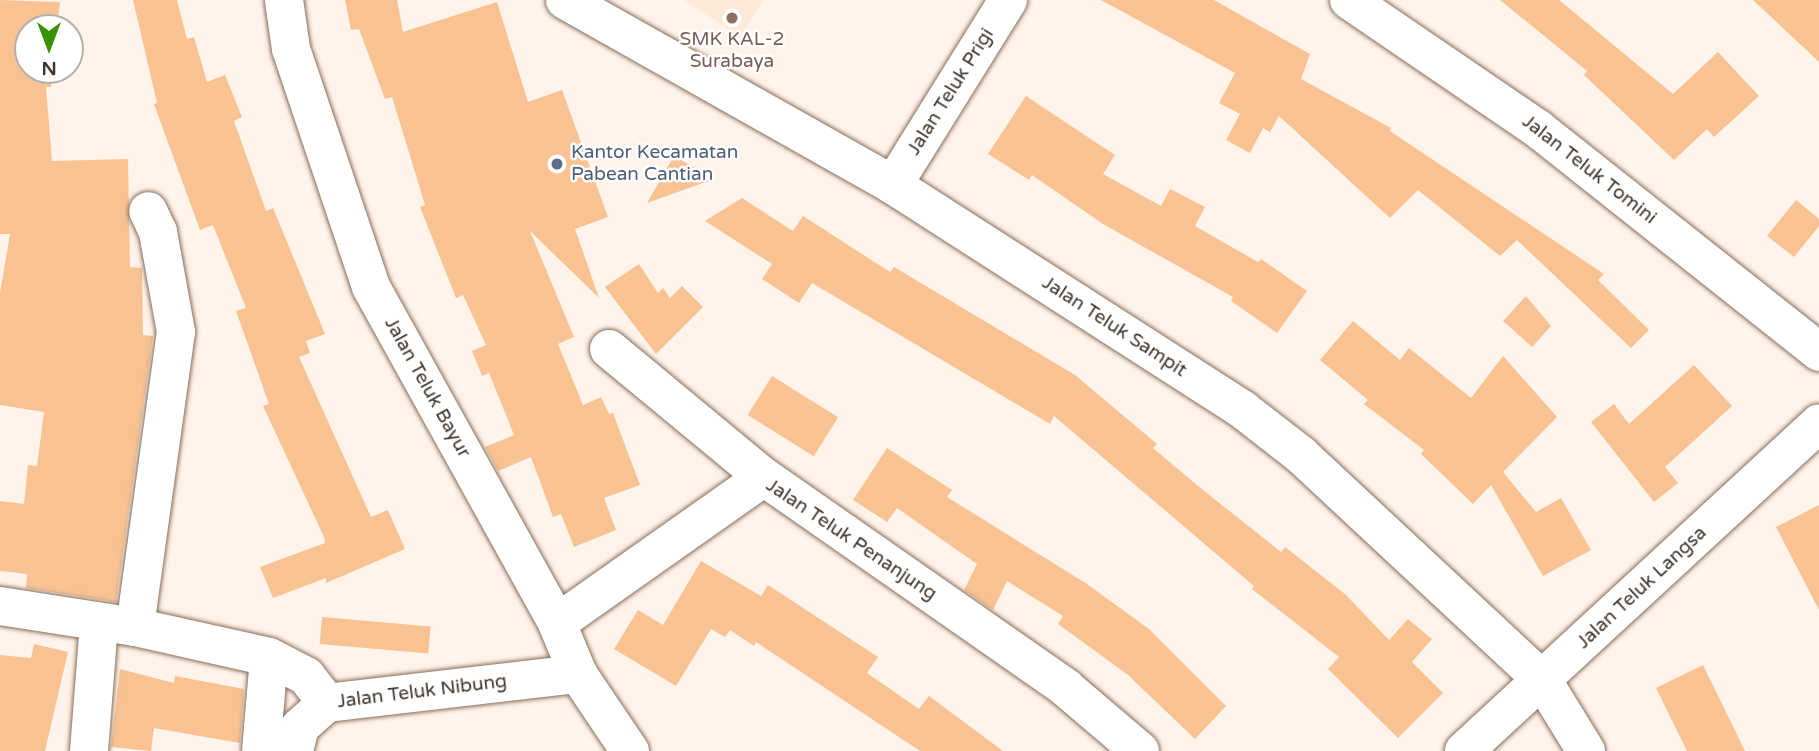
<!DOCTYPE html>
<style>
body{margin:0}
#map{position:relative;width:1819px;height:751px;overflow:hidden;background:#fff3ea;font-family:"Varela Round",sans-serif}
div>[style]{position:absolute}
.built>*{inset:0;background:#fee9d8}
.building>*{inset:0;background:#f8c293;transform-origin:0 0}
.roads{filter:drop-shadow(0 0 2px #876e59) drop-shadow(0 0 2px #876e59)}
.minor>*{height:38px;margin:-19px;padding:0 19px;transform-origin:19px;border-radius:19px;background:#fff}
.dots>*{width:19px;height:19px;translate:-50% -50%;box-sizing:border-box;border:4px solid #fff;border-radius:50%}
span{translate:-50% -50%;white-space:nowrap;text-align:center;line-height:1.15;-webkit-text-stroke:5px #fff;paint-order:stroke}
.education-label{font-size:19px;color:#785e54}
.street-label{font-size:19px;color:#41362d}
.service-label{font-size:19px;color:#4e5e75}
.left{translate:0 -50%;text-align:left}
.north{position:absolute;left:14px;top:14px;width:70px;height:70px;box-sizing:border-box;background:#fff;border:2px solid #b3afab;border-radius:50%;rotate:180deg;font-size:19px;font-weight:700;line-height:28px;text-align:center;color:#41362d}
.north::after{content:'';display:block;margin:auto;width:24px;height:32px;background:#389101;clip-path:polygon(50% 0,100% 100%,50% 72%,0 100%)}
</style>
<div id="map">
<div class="built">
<div style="clip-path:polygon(684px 0,763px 0,740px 37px)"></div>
</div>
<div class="building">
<div style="clip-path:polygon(0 0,60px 2px,57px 28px,28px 28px,28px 70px,53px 70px,51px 87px,46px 87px,52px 161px,128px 159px,130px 267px,142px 268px,143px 335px,153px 336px,116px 602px,26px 588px,27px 574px,0 571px,0 501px,24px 504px,28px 465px,37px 466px,44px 412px,0 405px,0 293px,10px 234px,0 234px)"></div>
<div style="clip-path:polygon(133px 0,177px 0,187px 39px,194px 37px,207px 82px,225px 75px,242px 117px,234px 121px,266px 211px,273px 208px,325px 334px,306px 341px,310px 353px,299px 357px,371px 517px,388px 510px,405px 549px,326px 583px,326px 578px,273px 598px,260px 567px,325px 543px,324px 537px,263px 406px,269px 404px,236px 311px,246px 308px,213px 225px,200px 230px,154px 104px,157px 103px)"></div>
<div style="clip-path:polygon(345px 0,397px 0,403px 32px,497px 2px,528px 102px,562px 90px,608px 217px,575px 229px,599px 298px,530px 231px,574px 337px,558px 344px,583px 405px,601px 397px,609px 414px,613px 413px,640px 485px,604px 498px,616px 530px,574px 547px,561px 514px,553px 517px,531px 457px,498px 471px,485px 447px,514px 435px,489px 373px,482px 376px,472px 351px,486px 345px,463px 295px,456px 298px,420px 207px,425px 205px,392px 97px,385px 99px,359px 29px,351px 30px)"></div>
<div style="clip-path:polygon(1101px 0,1214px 0,1310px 54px,1301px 79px,1391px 128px,1390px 131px,1604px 274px,1598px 280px,1649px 330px,1631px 348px,1517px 240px,1500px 256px,1418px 190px,1390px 218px,1279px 116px,1270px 132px,1263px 128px,1250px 153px,1226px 140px,1240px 114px,1219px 103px,1235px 73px)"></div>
<div style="clip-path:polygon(1500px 0,1559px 0,1673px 94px,1718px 52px,1759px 96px,1714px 137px,1707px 129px,1674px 160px,1584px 75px,1587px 71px)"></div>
<div style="clip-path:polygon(1753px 0,1819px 0,1819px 62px)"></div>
<div style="clip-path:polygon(1026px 96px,1115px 155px,1103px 174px,1161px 206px,1170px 189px,1205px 207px,1195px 226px,1258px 262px,1261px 259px,1307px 291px,1277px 333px,1231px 301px,1233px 297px,1103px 224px,1032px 175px,1029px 180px,988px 154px)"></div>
<div style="clip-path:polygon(674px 156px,714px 179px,647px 203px)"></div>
<div style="clip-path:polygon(742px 198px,793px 231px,803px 216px,890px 272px,894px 267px,1075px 375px,1157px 444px,1153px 448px,1198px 486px,1281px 552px,1285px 547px,1345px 594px,1389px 640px,1408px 619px,1432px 639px,1412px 662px,1443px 693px,1398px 738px,1328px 669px,1339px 657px,1252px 589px,1254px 586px,1054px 416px,1050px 424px,812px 283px,799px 303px,762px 279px,772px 264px,705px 221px)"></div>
<div style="clip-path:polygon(1796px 200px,1819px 219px,1819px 226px,1794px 257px,1767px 236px)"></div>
<div style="clip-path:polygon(639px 264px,658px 293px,663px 288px,670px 298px,682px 286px,703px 307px,656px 354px,605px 287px)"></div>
<div style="clip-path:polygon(1526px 296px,1551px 326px,1532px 347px,1503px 321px)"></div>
<div style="clip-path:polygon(1353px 321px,1400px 360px,1409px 348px,1471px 398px,1503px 356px,1557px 417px,1503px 472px,1536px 512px,1561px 498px,1591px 550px,1543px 576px,1491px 485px,1473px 504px,1421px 454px,1424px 450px,1364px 404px,1368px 400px,1320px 360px)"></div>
<div style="clip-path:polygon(1694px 365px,1732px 406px,1665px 467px,1678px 483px,1654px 502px,1591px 422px,1614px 404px,1629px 424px)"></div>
<div style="left:772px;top:376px;width:78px;height:46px;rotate:32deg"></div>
<div style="clip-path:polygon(887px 448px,952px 490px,947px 497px,1087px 584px,1149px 629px,1226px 706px,1195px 739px,1128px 675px,1058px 624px,1063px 616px,1007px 581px,993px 610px,964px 590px,977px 564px,897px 508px,887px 522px,853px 500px)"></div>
<div style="clip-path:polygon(1819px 505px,1819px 610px,1776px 527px)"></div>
<div style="clip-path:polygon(701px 561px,761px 596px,768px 585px,878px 657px,867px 673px,919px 709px,929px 696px,1003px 751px,920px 751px,756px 642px,754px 646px,730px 630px,725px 637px,711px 629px,676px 686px,614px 649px,638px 610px,663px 625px)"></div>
<div style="left:322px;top:617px;width:109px;height:27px;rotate:5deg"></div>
<div style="clip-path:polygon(34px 644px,68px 652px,45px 751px,0 751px,0 655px,31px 658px)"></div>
<div style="clip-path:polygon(1703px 665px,1745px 751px,1687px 751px,1656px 688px)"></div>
<div style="clip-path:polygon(120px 669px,174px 683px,175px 676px,244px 689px,240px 743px,154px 728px,151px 751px,111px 747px)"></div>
</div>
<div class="roads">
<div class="minor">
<div style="left:284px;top:0;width:49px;rotate:81.9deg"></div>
<div style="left:291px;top:49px;width:251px;rotate:71.4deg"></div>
<div style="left:371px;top:287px;width:384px;rotate:61deg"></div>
<div style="left:557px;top:623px;width:55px;rotate:67.6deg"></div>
<div style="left:578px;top:674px;width:93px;rotate:56deg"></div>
<div style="left:565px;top:0;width:377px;rotate:29.4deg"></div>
<div style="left:893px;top:185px;width:416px;rotate:32.7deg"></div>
<div style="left:1243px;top:410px;width:73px;rotate:37.8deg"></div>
<div style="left:1301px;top:455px;width:331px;rotate:43deg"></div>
<div style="left:1543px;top:681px;width:82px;rotate:58.4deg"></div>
<div style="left:1349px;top:0;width:229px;rotate:34.3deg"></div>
<div style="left:1538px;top:129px;width:359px;rotate:38.4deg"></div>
<div style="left:893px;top:185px;width:218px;rotate:-58.1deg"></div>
<div style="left:609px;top:349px;width:201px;rotate:39.6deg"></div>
<div style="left:0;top:606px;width:137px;rotate:8.8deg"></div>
<div style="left:135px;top:627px;width:137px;rotate:12.6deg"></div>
<div style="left:269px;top:657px;width:42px;rotate:27.2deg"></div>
<div style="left:306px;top:676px;width:34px;rotate:52deg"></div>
<div style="left:557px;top:623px;width:253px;rotate:-35.2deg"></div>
<div style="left:764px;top:477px;width:368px;rotate:34.9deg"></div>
<div style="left:1066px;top:688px;width:97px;rotate:40.4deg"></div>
<div style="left:135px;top:627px;width:298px;rotate:-82.1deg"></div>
<div style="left:176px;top:332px;width:102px;rotate:-100.2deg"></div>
<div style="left:158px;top:232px;width:23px;rotate:-115deg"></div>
<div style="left:89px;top:751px;width:128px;rotate:-85.5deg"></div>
<div style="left:261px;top:751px;width:94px;rotate:-85.1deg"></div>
<div style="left:294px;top:751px;width:25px;rotate:-76deg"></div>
<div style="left:300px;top:727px;width:36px;rotate:-42deg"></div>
<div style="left:327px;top:703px;width:253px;rotate:-6.6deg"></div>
<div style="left:1464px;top:751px;width:483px;rotate:-42.7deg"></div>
</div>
</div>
<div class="dots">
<div style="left:732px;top:18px;background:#8d6e63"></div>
<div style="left:557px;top:164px;background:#5c6f8a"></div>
</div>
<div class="education-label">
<span style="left:732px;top:51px">SMK KAL-2<br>Surabaya</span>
</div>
<div class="street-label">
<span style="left:951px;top:92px;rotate:-58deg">Jalan Teluk Prigi</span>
<span style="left:1589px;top:170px;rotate:38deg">Jalan Teluk Tomini</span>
<span style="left:1114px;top:327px;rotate:33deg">Jalan Teluk Sampit</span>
<span style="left:427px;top:388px;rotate:61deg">Jalan Teluk Bayur</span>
<span style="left:851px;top:540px;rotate:34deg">Jalan Teluk Penanjung</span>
<span style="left:1642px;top:588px;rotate:-43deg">Jalan Teluk Langsa</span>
<span style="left:422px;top:692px;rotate:-7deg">Jalan Teluk Nibung</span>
</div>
<div class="service-label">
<span class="left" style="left:571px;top:164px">Kantor Kecamatan<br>Pabean Cantian</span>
</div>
<div class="north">N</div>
</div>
